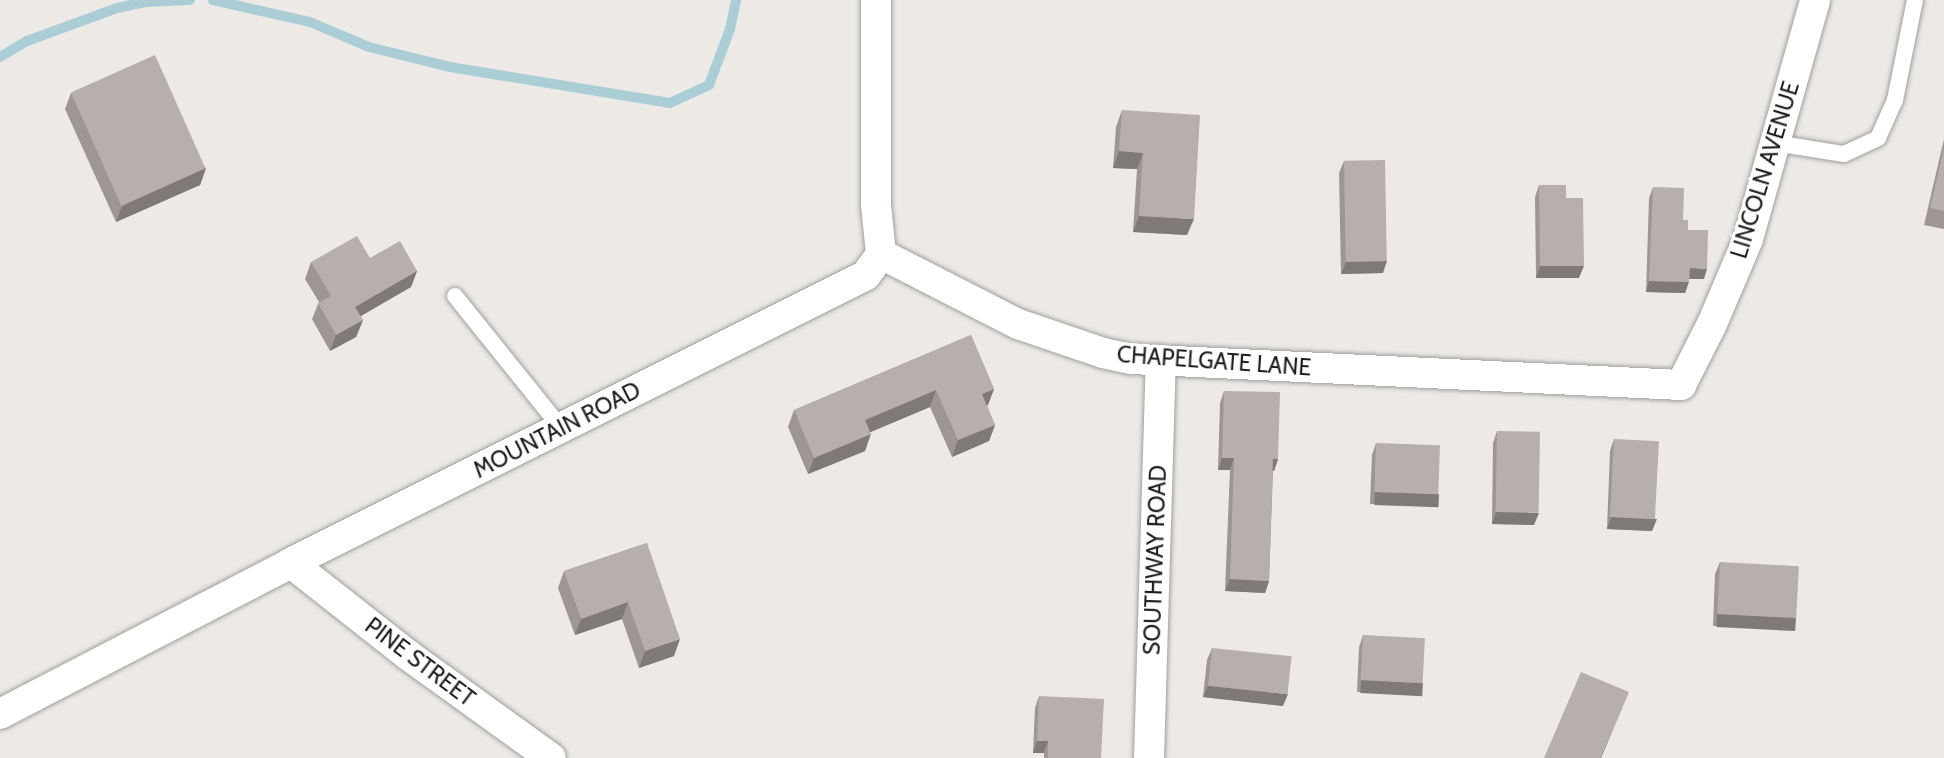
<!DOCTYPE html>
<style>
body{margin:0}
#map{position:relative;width:1944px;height:758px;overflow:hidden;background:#edeae5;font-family:Cabin,sans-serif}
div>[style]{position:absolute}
.stream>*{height:10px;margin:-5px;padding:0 5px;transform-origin:5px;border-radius:5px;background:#abced6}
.roads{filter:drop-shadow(0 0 2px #9f9f9f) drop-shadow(0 0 2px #9f9f9f)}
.service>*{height:16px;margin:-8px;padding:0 8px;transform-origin:8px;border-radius:8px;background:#fff}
.minor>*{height:30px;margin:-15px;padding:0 15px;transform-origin:15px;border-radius:15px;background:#fff}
.wall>*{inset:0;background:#9d9693}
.shaded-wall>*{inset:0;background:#7f7a78;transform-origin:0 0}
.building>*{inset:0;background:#b6afab;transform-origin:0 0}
span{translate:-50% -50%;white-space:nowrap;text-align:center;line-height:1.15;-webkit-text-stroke:6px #fff;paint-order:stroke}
.street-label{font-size:23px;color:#1e1e1e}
</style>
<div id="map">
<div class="stream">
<div style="left:213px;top:0;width:99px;rotate:12.8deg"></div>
<div style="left:310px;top:22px;width:64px;rotate:23deg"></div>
<div style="left:369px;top:47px;width:83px;rotate:13.9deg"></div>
<div style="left:450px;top:67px;width:223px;rotate:9.3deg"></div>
<div style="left:670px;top:103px;width:43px;rotate:-24.8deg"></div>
<div style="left:709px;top:85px;width:60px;rotate:-69.4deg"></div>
<div style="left:730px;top:29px;width:30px;rotate:-78deg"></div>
<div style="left:0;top:57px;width:31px;rotate:-31deg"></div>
<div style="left:27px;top:41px;width:96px;rotate:-20.1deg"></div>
<div style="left:117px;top:8px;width:30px;rotate:-12deg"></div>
<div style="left:146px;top:2px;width:44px;rotate:-2.6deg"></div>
</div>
<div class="roads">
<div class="service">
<div style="left:1775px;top:143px;width:70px;rotate:9.1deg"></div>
<div style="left:1844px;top:154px;width:38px;rotate:-25deg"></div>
<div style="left:1878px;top:138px;width:42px;rotate:-65.9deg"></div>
<div style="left:1895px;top:100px;width:102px;rotate:-78.7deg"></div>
<div style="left:455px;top:296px;width:169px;rotate:51.2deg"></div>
</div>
<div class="minor">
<div style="left:881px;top:254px;width:154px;rotate:27.1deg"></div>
<div style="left:1018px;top:324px;width:90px;rotate:18.8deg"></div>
<div style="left:1103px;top:353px;width:30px;rotate:12deg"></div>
<div style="left:1132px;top:359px;width:550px;rotate:2.71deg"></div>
<div style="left:1681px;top:385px;width:68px;rotate:-63.1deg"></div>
<div style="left:1712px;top:324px;width:92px;rotate:-67deg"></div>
<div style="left:1748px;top:239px;width:248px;rotate:-74.3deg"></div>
<div style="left:291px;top:563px;width:149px;rotate:38.2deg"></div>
<div style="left:408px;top:655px;width:176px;rotate:35.8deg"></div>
<div style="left:0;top:714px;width:328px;rotate:-27.4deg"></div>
<div style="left:291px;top:563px;width:643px;rotate:-26.6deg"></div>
<div style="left:866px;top:275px;width:26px;rotate:-54deg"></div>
<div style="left:881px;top:254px;width:49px;rotate:-95.8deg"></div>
<div style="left:876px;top:205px;width:205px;rotate:-90deg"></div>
<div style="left:1149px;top:758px;width:396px;rotate:-88.3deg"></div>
</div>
</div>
<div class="wall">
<div style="clip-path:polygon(71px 93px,206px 168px,200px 185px,116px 222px,65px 109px)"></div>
<div style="clip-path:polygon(1122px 110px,1187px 235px,1133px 232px,1137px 169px,1113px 168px,1116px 127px)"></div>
<div style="clip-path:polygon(1944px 139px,1944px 229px,1924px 225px)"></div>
<div style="clip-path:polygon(1344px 161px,1383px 273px,1341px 274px,1339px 173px)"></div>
<div style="clip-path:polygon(1539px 185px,1566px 198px,1579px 278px,1536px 278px,1535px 197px)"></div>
<div style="clip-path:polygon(1653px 187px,1683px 220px,1688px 230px,1704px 279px,1689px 279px,1685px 293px,1646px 292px,1649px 198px)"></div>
<div style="clip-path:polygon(370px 258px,417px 271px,411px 287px,360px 316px,363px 320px,356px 337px,330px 351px,312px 319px,319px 302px,305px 279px,311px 262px)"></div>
<div style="clip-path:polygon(971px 335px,994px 389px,987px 406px,995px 425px,989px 441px,952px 457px,930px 407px,870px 432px,865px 451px,808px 474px,788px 427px,794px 410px)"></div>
<div style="clip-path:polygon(1224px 391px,1278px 459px,1274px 471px,1273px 471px,1269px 581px,1265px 593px,1225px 591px,1230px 470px,1218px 470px,1220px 403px)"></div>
<div style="clip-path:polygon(1497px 431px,1534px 525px,1492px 524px,1493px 443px)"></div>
<div style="clip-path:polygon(1614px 439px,1652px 531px,1607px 529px,1610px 451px)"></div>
<div style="clip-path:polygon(1376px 443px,1439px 494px,1434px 506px,1370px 504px,1372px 455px)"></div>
<div style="clip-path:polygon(647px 543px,674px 656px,639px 668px,622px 619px,575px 635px,558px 588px,564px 571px)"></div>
<div style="clip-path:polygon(1720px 562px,1796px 618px,1792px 630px,1713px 626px,1715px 574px)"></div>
<div style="clip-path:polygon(1363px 635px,1423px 683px,1419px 695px,1357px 692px,1359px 647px)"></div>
<div style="clip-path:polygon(1212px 648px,1283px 706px,1203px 697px,1207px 660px)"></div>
<div style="clip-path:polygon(1039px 696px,1101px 758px,1044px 758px,1044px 753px,1033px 753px,1035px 708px)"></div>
</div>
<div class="shaded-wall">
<div style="clip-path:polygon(1119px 151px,1143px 153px,1137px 169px,1113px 168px)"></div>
<div style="clip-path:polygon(206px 168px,200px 185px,116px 222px,122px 206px)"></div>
<div style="clip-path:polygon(1139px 216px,1194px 219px,1187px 235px,1133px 232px)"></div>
<div style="clip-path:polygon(1387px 261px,1383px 273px,1341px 274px,1346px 262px)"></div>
<div style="clip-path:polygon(1540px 266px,1584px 266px,1579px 278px,1536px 278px)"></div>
<div style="clip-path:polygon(1690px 268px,1707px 269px,1704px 279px,1686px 279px)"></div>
<div style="clip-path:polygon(417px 271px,411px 287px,349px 323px,355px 307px)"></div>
<div style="clip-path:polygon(1649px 281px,1689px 282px,1685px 293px,1646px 292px)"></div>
<div style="clip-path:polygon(363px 320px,356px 337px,330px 351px,336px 335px)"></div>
<div style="clip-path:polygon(994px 389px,988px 405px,976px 410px,982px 394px)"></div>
<div style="clip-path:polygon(936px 390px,930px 407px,859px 437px,865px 420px)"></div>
<div style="clip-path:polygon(995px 425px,989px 441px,952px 457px,958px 440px)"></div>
<div style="clip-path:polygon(871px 434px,865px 451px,808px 474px,814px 458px)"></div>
<div style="clip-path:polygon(1222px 458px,1234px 458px,1230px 470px,1218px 470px)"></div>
<div style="clip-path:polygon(1273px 459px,1278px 459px,1274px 471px,1269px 471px)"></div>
<div style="left:1375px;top:492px;width:64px;height:13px;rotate:2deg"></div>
<div style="clip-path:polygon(1496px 512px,1539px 513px,1534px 525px,1492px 524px)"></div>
<div style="clip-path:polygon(1611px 517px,1657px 519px,1652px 531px,1607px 529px)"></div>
<div style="clip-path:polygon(1230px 579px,1269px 581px,1265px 593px,1225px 591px)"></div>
<div style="clip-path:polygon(628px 602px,622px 619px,575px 635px,581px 619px)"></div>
<div style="left:1717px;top:614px;width:79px;height:13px;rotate:3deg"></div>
<div style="clip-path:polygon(680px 639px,674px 656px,639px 668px,645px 651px)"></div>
<div style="left:1361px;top:680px;width:62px;height:13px;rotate:3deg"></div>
<div style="clip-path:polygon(1208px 686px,1288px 694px,1283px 706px,1203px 697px)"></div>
<div style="clip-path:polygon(1629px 692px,1601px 758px,1600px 758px)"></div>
<div style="clip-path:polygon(1037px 741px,1048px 741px,1044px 753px,1033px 753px)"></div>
</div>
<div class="building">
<div style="left:155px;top:55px;width:124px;height:92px;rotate:66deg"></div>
<div style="clip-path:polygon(1122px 110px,1200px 115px,1194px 219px,1139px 216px,1143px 153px,1119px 151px)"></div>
<div style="clip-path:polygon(1944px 148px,1944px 211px,1930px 208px)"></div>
<div style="left:1385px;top:160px;width:101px;height:41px;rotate:89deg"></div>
<div style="clip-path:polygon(1539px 185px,1566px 185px,1566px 198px,1583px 198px,1584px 266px,1540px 266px)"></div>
<div style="clip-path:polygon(1653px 187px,1684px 188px,1683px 220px,1688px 220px,1688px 230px,1708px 230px,1707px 269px,1690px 268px,1689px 282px,1649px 281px)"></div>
<div style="clip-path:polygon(357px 236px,370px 258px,400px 241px,417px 271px,355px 307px,363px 320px,336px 335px,318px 303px,331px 296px,311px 262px)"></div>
<div style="clip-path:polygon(971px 335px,994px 389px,982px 394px,995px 425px,958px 440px,936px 390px,865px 420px,871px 434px,814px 458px,794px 410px)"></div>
<div style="clip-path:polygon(1224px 391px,1280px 392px,1278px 459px,1273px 459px,1269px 581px,1230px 579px,1234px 458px,1222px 458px)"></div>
<div style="left:1497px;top:431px;width:43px;height:81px;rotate:1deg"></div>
<div style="left:1614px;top:439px;width:45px;height:78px;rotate:3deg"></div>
<div style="left:1376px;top:443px;width:64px;height:49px;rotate:2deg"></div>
<div style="clip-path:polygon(647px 543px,680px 639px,645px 651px,628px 602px,581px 619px,564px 571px)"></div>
<div style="left:1720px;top:562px;width:79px;height:52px;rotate:3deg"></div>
<div style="left:1363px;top:635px;width:62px;height:45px;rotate:3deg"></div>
<div style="left:1212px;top:648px;width:80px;height:38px;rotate:6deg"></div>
<div style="clip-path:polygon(1581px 672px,1629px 692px,1600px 758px,1544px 758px)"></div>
<div style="clip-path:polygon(1039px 696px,1104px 699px,1101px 758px,1048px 758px,1048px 741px,1037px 741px)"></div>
</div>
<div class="street-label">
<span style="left:1765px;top:170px;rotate:-73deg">LINCOLN AVENUE</span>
<span style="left:1214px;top:361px;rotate:4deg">CHAPELGATE LANE</span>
<span style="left:557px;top:430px;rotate:-27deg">MOUNTAIN ROAD</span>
<span style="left:1155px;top:560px;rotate:-88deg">SOUTHWAY ROAD</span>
<span style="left:420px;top:662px;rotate:37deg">PINE STREET</span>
</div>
</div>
